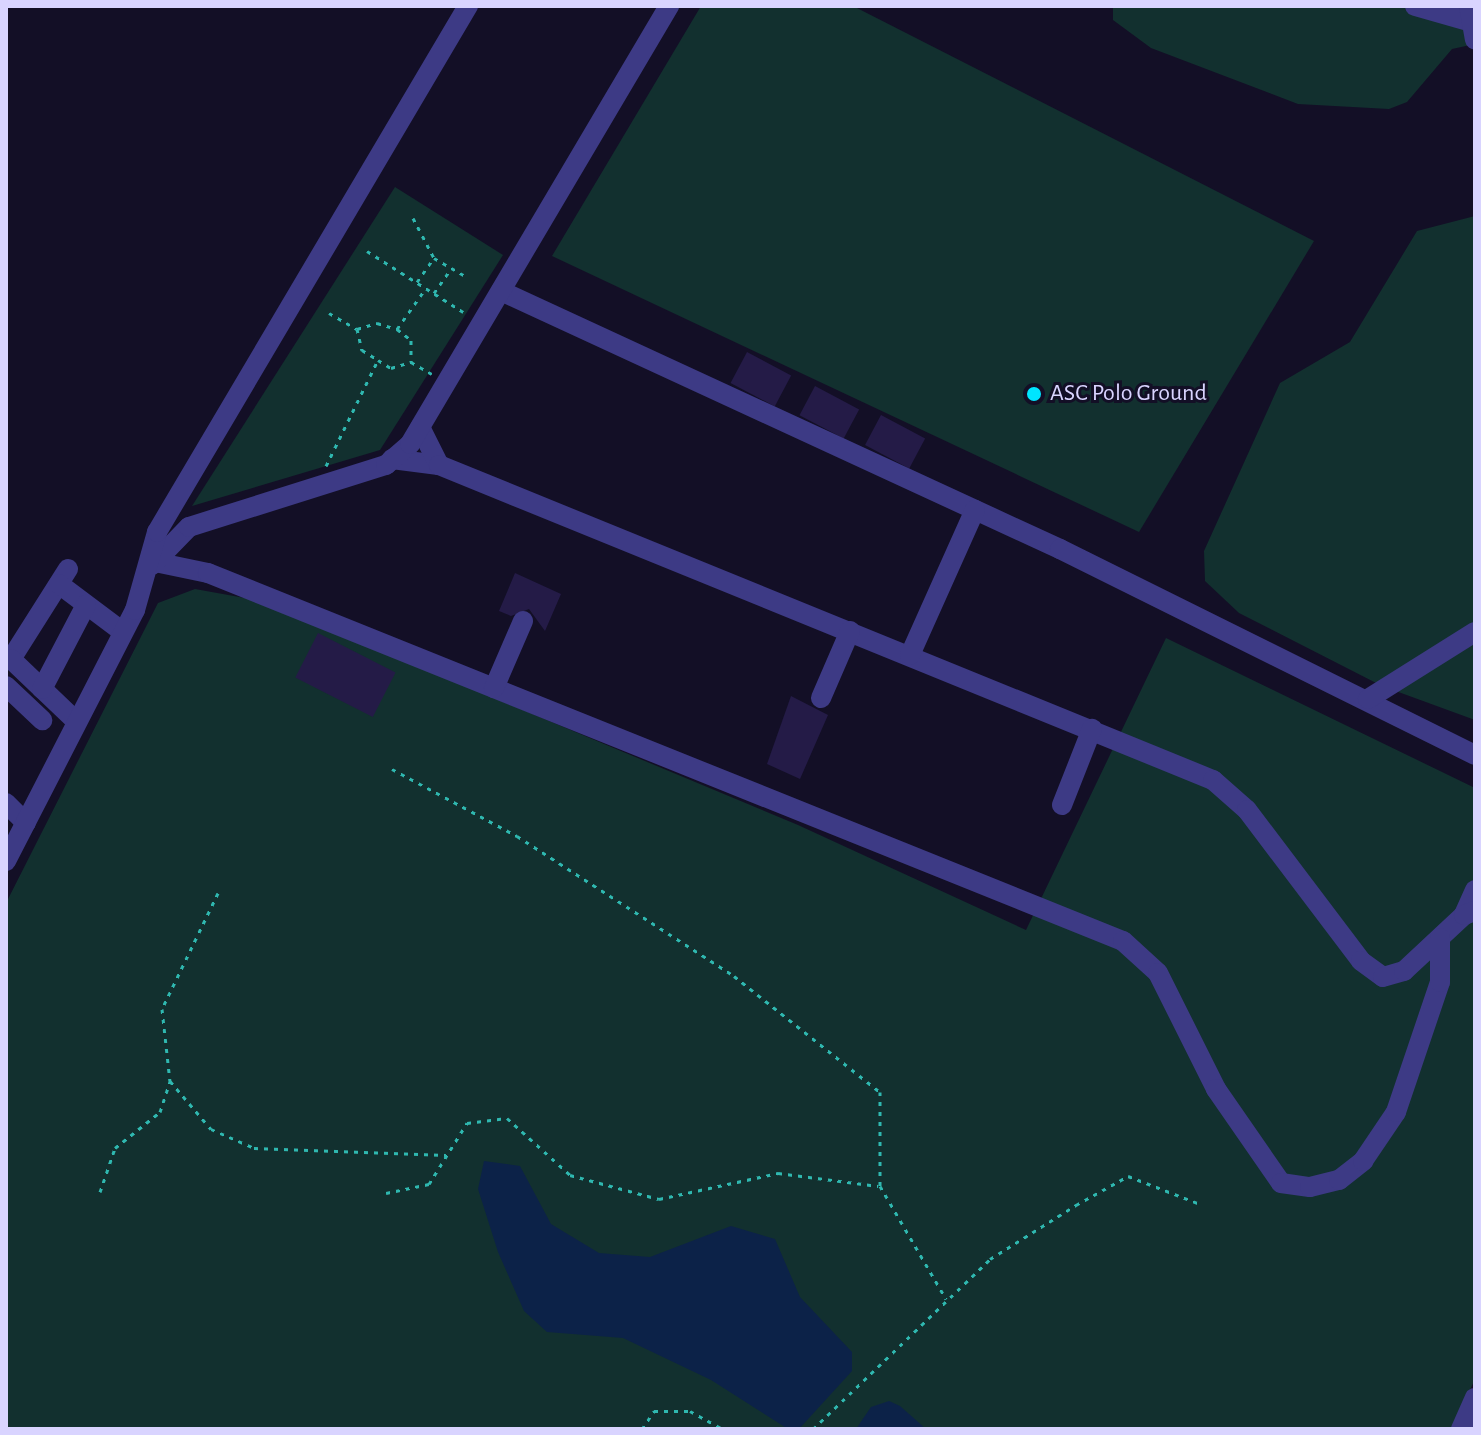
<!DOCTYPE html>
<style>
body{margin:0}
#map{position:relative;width:1481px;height:1435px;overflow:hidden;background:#130f26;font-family:"Alegreya Sans",sans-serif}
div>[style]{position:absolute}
.green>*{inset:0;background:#12302f}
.water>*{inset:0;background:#0c2248}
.building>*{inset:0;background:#241b47;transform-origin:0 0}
.path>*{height:3px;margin-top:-1.5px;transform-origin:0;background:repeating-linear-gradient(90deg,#2fb8b0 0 4px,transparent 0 10px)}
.minor>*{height:20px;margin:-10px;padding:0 10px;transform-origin:10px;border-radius:10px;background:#3d3a85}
.dots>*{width:22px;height:22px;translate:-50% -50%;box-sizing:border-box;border:4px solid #130f26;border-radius:50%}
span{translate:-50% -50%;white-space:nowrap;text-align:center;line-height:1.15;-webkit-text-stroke:6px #130f26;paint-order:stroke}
.poi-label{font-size:24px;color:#d9d4ff}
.left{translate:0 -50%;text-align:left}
.frame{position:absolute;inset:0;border:8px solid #d9d4ff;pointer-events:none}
</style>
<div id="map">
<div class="green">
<div style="clip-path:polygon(701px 6px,853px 6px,1314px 241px,1139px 532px,552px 256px)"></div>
<div style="clip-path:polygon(1113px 6px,1475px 6px,1475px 44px,1452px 49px,1407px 102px,1389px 109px,1298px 104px,1151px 48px,1113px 20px)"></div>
<div style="clip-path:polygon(395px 187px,503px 255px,380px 450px,192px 506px)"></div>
<div style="clip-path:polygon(1475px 216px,1475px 720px,1382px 686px,1239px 613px,1205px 581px,1204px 551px,1280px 383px,1350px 342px,1417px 231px)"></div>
<div style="clip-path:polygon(195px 589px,262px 601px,798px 825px,1026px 930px,1166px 638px,1475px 788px,1475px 1379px,1452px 1429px,6px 1429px,6px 903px,158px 603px)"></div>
</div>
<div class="water">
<div style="clip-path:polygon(484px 1161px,520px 1166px,551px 1224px,599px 1253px,650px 1257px,731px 1226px,775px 1239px,800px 1297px,852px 1352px,852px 1371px,799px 1429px,788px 1429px,711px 1380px,623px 1338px,547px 1332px,524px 1311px,498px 1252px,478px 1189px)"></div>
<div style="clip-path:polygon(889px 1401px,900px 1406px,926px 1429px,856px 1429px,871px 1407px)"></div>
</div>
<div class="building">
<div style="left:747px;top:352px;width:50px;height:35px;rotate:28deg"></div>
<div style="left:815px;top:386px;width:50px;height:33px;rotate:28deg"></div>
<div style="left:881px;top:415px;width:50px;height:34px;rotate:28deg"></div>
<div style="clip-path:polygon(515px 573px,561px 594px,545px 631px,529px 609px,511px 616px,499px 611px)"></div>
<div style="left:318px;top:633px;width:87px;height:50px;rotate:27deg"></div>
<div style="clip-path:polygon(791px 696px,828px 715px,800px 779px,767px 764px)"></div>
</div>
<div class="path">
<div style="left:413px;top:218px;width:45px;rotate:62.3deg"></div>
<div style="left:434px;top:258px;width:38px;rotate:30deg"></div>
<div style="left:367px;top:251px;width:114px;rotate:32.4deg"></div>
<div style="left:417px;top:282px;width:29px;rotate:-55deg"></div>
<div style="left:434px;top:293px;width:28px;rotate:-55deg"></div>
<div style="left:329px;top:313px;width:32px;rotate:30deg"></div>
<div style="left:357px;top:329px;width:22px;rotate:77deg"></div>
<div style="left:362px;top:350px;width:19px;rotate:32deg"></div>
<div style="left:378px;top:360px;width:15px;rotate:32deg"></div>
<div style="left:391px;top:368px;width:21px;rotate:-17deg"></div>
<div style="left:357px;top:329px;width:21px;rotate:-17deg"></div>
<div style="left:377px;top:323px;width:21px;rotate:17deg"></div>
<div style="left:397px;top:329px;width:18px;rotate:38deg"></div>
<div style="left:411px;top:340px;width:22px;rotate:90deg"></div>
<div style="left:397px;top:329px;width:50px;rotate:-54.7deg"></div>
<div style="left:411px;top:362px;width:24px;rotate:30deg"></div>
<div style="left:326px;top:466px;width:118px;rotate:-63.9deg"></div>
<div style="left:392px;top:769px;width:142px;rotate:28.2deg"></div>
<div style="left:517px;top:836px;width:258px;rotate:32.8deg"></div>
<div style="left:734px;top:976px;width:186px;rotate:38.5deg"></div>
<div style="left:880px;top:1092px;width:94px;rotate:90deg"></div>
<div style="left:880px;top:1186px;width:131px;rotate:59.7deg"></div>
<div style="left:218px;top:893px;width:129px;rotate:115.8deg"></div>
<div style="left:162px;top:1009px;width:72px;rotate:83.7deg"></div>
<div style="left:170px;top:1081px;width:63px;rotate:49.5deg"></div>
<div style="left:211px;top:1129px;width:47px;rotate:23.8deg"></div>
<div style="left:254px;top:1148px;width:192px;rotate:2.1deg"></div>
<div style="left:100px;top:1192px;width:46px;rotate:-71.2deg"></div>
<div style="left:115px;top:1148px;width:58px;rotate:-38.7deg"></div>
<div style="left:160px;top:1112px;width:33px;rotate:-72deg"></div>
<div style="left:386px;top:1193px;width:44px;rotate:-11.8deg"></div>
<div style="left:429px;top:1184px;width:72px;rotate:-58.1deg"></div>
<div style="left:467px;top:1123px;width:40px;rotate:-7.1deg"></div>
<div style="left:507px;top:1118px;width:85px;rotate:42.1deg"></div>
<div style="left:570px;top:1175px;width:92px;rotate:15.1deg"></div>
<div style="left:659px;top:1199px;width:122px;rotate:-12.3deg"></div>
<div style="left:778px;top:1173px;width:101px;rotate:7.4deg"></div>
<div style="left:642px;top:1429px;width:22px;rotate:-56deg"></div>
<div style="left:654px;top:1411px;width:36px"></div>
<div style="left:690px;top:1411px;width:38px;rotate:29deg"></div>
<div style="left:813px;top:1429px;width:245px;rotate:-43.8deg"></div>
<div style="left:990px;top:1259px;width:102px;rotate:-32.1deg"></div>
<div style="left:1076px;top:1205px;width:60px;rotate:-29.1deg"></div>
<div style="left:1128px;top:1176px;width:77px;rotate:21.3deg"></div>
</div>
<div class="minor">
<div style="left:1415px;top:6px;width:62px;rotate:15.8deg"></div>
<div style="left:1469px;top:6px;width:34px;rotate:80deg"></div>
<div style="left:501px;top:291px;width:616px;rotate:24.78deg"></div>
<div style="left:1060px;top:549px;width:463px;rotate:26.4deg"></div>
<div style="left:392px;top:459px;width:47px;rotate:7.3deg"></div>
<div style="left:439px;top:465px;width:42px;rotate:-116.6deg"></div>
<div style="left:439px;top:465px;width:836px;rotate:22.15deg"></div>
<div style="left:1213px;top:780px;width:45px;rotate:41.4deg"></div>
<div style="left:1247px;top:810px;width:189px;rotate:52.9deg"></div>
<div style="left:1361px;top:961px;width:27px;rotate:36deg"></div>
<div style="left:1383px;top:977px;width:22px;rotate:-16deg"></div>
<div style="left:1404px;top:971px;width:82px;rotate:-43deg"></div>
<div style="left:155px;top:562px;width:54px;rotate:11.7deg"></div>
<div style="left:208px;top:573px;width:986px;rotate:21.91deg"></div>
<div style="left:1123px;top:941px;width:47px;rotate:42.4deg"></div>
<div style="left:1158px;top:973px;width:130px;rotate:63.4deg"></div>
<div style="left:1216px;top:1089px;width:114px;rotate:55.3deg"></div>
<div style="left:1281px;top:1183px;width:29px;rotate:8deg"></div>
<div style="left:1310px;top:1187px;width:30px;rotate:-14deg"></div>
<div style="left:1339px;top:1180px;width:31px;rotate:-38deg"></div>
<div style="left:1363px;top:1161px;width:59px;rotate:-56deg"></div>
<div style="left:1396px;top:1112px;width:137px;rotate:-71.3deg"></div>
<div style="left:1440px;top:982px;width:44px;rotate:-90deg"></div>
<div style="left:152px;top:565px;width:53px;rotate:-45.8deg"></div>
<div style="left:189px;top:527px;width:207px;rotate:-17.5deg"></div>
<div style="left:386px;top:465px;width:32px;rotate:-41deg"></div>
<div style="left:410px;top:444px;width:509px;rotate:-59.4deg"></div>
<div style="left:68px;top:569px;width:107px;rotate:122.3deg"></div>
<div style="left:11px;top:659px;width:91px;rotate:43.7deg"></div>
<div style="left:59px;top:584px;width:80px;rotate:36.9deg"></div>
<div style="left:910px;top:655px;width:159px;rotate:-65.9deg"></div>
<div style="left:6px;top:686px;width:50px;rotate:43.4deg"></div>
<div style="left:494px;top:688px;width:73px;rotate:-66.6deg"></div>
<div style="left:42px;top:689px;width:95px;rotate:-62.4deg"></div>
<div style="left:821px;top:698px;width:73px;rotate:-66.6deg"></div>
<div style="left:1368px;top:699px;width:126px;rotate:-32.1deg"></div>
<div style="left:6px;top:803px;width:28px;rotate:45deg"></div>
<div style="left:1062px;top:805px;width:82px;rotate:-68.5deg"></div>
<div style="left:6px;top:861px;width:282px;rotate:-62.8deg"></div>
<div style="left:135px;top:610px;width:81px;rotate:-74.2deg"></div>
<div style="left:157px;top:532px;width:611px;rotate:-59.41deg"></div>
<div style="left:1475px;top:890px;width:27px;rotate:114deg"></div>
<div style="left:1464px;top:915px;width:12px;rotate:-20deg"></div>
<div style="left:1461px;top:1429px;width:34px;rotate:-66deg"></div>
</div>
<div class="dots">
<div style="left:1034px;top:394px;background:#00e5ff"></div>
</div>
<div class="poi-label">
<span class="left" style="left:1050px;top:394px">ASC Polo Ground</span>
</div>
<div class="frame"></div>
</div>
